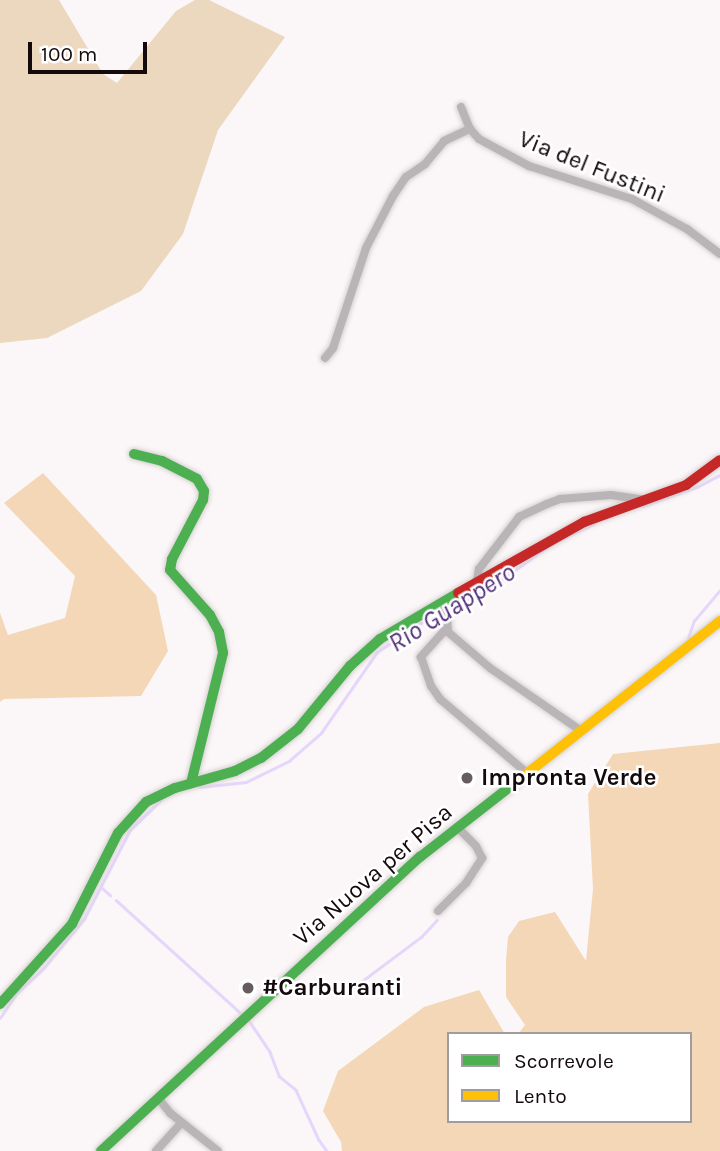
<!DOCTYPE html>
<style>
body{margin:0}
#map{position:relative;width:720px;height:1151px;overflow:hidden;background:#fbf6f7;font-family:Karla,sans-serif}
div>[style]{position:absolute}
.green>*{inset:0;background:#ecd7bf}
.forest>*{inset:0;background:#f3d7b6}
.stream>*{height:2.5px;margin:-1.25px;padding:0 1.25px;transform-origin:1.25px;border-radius:1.25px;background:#e5d6fc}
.roads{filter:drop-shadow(0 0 2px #d5d1d2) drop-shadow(0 0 2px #d5d1d2)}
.street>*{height:8px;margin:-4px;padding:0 4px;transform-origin:4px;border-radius:4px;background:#b9b5b6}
.fast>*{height:10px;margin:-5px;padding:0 5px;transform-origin:5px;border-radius:5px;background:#4caf50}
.slow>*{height:10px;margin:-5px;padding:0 5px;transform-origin:5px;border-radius:5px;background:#ffc107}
.jam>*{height:10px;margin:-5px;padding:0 5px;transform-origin:5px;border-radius:5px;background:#c62828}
.dots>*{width:19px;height:19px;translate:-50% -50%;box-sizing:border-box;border:4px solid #fff;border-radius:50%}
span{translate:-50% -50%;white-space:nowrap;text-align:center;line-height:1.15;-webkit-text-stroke:5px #fff;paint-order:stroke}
.street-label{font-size:24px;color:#140a0c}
.poi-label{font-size:24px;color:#140a0c;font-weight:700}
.left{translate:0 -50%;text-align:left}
.water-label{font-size:26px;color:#502e7a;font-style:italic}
.legend{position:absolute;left:447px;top:1032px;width:245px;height:91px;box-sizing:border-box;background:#fff;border:2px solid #a19d9e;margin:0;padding:9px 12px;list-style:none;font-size:21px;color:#140a0c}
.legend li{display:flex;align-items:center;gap:14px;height:35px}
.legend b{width:35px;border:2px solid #a19d9e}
.scale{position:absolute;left:28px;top:42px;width:119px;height:32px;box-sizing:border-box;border:4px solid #140a0c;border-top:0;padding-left:9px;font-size:21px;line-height:24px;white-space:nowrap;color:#140a0c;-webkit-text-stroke:5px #fff;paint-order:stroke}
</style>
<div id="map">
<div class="green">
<div style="clip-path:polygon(0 0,59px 0,103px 74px,117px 83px,176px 11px,195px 0,209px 0,285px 37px,218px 130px,183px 234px,141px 291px,47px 338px,0 343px)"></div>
</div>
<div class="forest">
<div style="clip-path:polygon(43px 473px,156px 595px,168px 651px,141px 696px,4px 699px,0 702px,0 613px,8px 635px,65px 618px,75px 576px,4px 503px)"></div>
<div style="clip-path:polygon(720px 743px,720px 1151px,342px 1151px,341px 1142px,323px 1111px,338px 1071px,424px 1007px,479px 990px,505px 1034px,449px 1034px,449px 1121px,690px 1121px,690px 1034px,518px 1034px,525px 1025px,506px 997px,506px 960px,508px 937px,519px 921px,555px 912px,586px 961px,593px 889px,588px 794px,613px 754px)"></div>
</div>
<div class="stream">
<div style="left:643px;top:506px;width:57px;rotate:-19.4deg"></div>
<div style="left:697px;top:487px;width:26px;rotate:-28deg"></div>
<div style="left:566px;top:537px;width:31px;rotate:-25deg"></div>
<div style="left:688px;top:638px;width:18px;rotate:-71deg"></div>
<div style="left:694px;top:621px;width:40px;rotate:-50deg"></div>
<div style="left:199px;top:787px;width:47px;rotate:-6.1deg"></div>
<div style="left:246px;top:782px;width:48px;rotate:-26deg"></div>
<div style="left:289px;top:761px;width:43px;rotate:-41.2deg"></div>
<div style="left:321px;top:733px;width:98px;rotate:-55.3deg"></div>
<div style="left:377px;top:652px;width:53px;rotate:-33.4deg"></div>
<div style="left:421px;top:623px;width:77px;rotate:-26.9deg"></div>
<div style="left:490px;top:588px;width:70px;rotate:-35.7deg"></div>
<div style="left:102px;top:888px;width:11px;rotate:41deg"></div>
<div style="left:116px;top:900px;width:171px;rotate:42.2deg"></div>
<div style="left:342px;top:996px;width:99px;rotate:-36.8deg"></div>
<div style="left:421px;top:937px;width:23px;rotate:-47deg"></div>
<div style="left:0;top:1018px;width:29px;rotate:-56deg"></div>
<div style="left:16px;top:994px;width:37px;rotate:-43deg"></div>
<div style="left:43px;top:969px;width:65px;rotate:-50.6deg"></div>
<div style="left:84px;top:919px;width:100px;rotate:-62.7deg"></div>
<div style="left:130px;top:830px;width:42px;rotate:-44deg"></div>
<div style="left:250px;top:1022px;width:36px;rotate:56deg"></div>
<div style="left:270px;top:1052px;width:26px;rotate:69deg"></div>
<div style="left:279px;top:1076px;width:22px;rotate:39deg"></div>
<div style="left:296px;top:1090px;width:55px;rotate:65.3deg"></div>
<div style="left:319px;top:1140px;width:14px;rotate:54deg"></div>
</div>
<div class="roads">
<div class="street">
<div style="left:461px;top:107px;width:24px;rotate:68deg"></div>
<div style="left:470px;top:129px;width:13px;rotate:48deg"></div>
<div style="left:479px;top:139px;width:57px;rotate:28.4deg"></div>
<div style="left:529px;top:166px;width:108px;rotate:17.8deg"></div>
<div style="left:632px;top:199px;width:63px;rotate:28.6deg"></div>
<div style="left:687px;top:229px;width:41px;rotate:37.1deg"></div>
<div style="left:325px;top:358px;width:13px;rotate:-51deg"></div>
<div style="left:333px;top:348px;width:105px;rotate:-71.7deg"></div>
<div style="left:366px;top:248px;width:59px;rotate:-62.6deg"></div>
<div style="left:393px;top:196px;width:23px;rotate:-56deg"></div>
<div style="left:406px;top:177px;width:23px;rotate:-34deg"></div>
<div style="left:425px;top:164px;width:30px;rotate:-50deg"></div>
<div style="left:444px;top:141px;width:29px;rotate:-25deg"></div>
<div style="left:477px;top:581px;width:12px;rotate:-81deg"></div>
<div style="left:479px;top:569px;width:66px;rotate:-52.4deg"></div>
<div style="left:519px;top:517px;width:31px;rotate:-25deg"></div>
<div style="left:547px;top:504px;width:14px;rotate:-21deg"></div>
<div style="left:560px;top:499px;width:51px;rotate:-4.5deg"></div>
<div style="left:611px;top:495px;width:34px;rotate:8deg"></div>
<div style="left:442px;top:607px;width:11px;rotate:63deg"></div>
<div style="left:447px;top:617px;width:15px;rotate:86deg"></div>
<div style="left:448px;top:632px;width:55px;rotate:40.6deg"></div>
<div style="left:490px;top:668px;width:109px;rotate:34.6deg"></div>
<div style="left:446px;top:629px;width:38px;rotate:132deg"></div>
<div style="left:421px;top:657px;width:31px;rotate:71deg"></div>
<div style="left:431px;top:686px;width:16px;rotate:55deg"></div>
<div style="left:440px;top:699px;width:114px;rotate:40.4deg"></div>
<div style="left:438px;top:911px;width:40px;rotate:-45deg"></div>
<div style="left:466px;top:883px;width:30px;rotate:-57deg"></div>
<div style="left:482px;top:858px;width:13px;rotate:-117deg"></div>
<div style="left:476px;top:846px;width:27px;rotate:-135deg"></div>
<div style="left:158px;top:1098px;width:19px;rotate:51deg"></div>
<div style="left:170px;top:1113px;width:61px;rotate:38.4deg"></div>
<div style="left:156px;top:1151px;width:38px;rotate:-48deg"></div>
</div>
<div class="fast">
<div style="left:134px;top:454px;width:29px;rotate:14deg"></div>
<div style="left:162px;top:461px;width:39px;rotate:27deg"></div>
<div style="left:197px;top:479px;width:14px;rotate:60deg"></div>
<div style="left:204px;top:491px;width:9px;rotate:96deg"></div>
<div style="left:203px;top:500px;width:67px;rotate:117.7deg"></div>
<div style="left:172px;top:559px;width:11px;rotate:100deg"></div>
<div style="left:170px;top:570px;width:60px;rotate:48.4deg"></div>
<div style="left:210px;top:615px;width:19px;rotate:62deg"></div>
<div style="left:219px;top:632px;width:21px;rotate:79deg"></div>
<div style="left:223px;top:653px;width:134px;rotate:103.8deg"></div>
<div style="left:0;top:1004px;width:108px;rotate:-48deg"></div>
<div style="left:72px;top:924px;width:102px;rotate:-63.2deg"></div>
<div style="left:118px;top:833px;width:42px;rotate:-47.9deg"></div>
<div style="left:146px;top:802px;width:32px;rotate:-26deg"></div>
<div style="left:175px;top:788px;width:62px;rotate:-15.8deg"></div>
<div style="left:235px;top:771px;width:29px;rotate:-27deg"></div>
<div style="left:261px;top:758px;width:47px;rotate:-38.1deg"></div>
<div style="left:298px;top:729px;width:82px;rotate:-50.5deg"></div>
<div style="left:350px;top:666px;width:40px;rotate:-42deg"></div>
<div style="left:380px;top:639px;width:91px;rotate:-30.5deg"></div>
<div style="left:101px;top:1151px;width:434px;rotate:-42.7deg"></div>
<div style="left:420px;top:857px;width:127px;rotate:-38deg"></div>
</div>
<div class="slow">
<div style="left:520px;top:779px;width:255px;rotate:-38.3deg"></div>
</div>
<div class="jam">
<div style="left:458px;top:593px;width:145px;rotate:-29.4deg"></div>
<div style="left:584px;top:522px;width:109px;rotate:-19.9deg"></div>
<div style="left:686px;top:485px;width:42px;rotate:-36.3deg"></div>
</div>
</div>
<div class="dots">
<div style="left:467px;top:778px;background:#655d5e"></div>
<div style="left:248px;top:988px;background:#655d5e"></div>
</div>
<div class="street-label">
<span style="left:592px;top:167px;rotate:22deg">Via del Fustini</span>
<span style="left:373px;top:875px;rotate:-41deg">Via Nuova per Pisa</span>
</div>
<div class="poi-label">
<span class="left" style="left:481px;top:778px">Impronta Verde</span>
<span class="left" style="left:262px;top:988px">#Carburanti</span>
</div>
<div class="water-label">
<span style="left:452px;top:608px;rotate:-32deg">Rio Guappero</span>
</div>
<ul class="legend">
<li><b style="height:9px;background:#4caf50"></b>Scorrevole</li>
<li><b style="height:9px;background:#ffc107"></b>Lento</li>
</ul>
<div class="scale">100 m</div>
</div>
